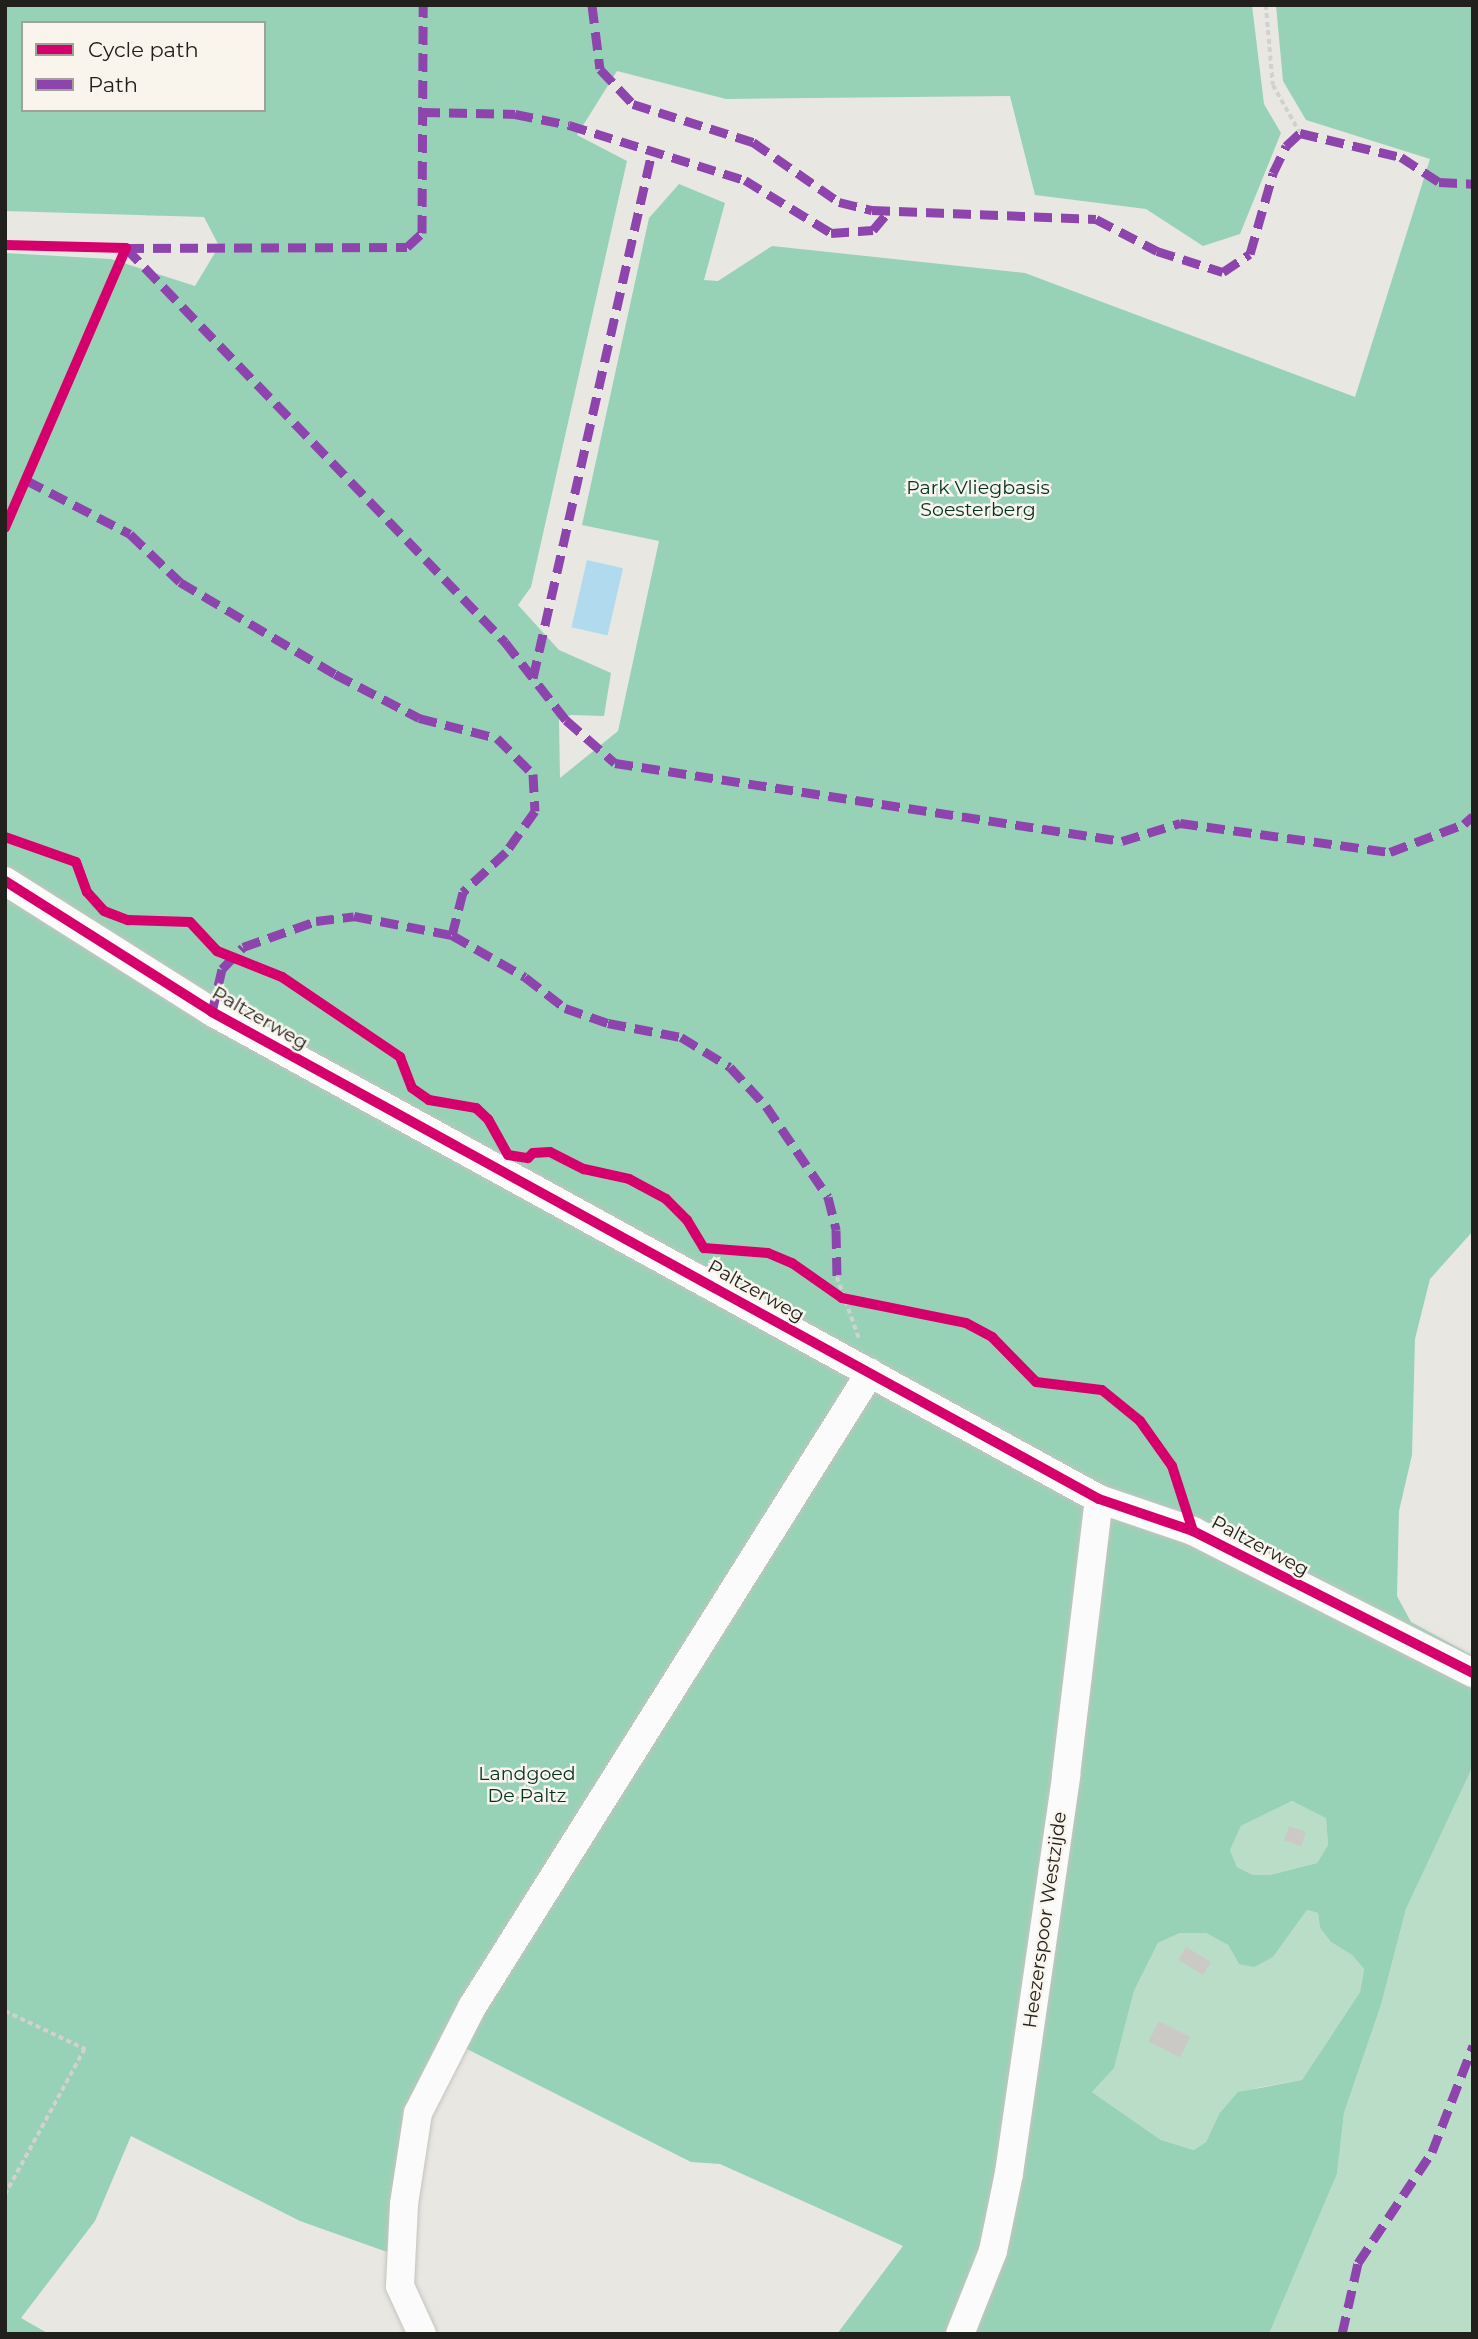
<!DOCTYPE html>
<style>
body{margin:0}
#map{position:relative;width:1478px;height:2339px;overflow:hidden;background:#e9e7e2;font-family:Montserrat,sans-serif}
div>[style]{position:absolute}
.green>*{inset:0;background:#baddc8}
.forest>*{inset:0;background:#98d2b6}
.water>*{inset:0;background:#b2daee;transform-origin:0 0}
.building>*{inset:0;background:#cbc9c5;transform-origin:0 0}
.path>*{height:3.5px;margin-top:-1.75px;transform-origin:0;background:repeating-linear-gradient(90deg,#d1d1cf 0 5px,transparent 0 8.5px)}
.roads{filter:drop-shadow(0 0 2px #c5c3bf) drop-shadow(0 0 2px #c5c3bf)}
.minor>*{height:28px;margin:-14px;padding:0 14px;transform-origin:14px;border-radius:14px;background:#fcfbfb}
.quiet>*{height:9px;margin-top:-4.5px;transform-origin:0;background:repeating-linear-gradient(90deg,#8e44ad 0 18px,transparent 0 27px)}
.cycleway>*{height:10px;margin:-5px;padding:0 5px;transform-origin:5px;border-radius:5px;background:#d6006c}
span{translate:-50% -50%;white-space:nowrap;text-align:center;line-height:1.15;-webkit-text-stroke:5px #f9f5ec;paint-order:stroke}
.park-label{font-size:19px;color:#023321}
.street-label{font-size:19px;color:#21201d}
.frame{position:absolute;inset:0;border:7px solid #21201d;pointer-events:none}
.legend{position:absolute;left:21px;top:21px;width:245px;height:91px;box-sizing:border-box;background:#f9f5ec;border:2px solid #a3a099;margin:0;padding:9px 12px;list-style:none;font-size:21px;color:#21201d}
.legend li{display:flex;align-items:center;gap:14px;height:35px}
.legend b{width:35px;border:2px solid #a3a099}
</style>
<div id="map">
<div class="green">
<div style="clip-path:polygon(1473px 1766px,1473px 2334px,1269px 2334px,1337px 2174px,1344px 2113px,1381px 2005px,1406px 1909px)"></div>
<div style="clip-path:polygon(1292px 1801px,1326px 1817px,1328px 1845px,1317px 1863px,1270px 1875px,1253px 1875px,1237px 1867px,1230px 1850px,1241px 1826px)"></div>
<div style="clip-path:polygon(1307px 1910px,1318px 1913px,1320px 1928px,1331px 1942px,1352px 1955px,1364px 1969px,1360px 1992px,1302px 2080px,1256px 2088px,1219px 2114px,1206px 2142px,1194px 2150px,1161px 2140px,1092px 2092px,1114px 2067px,1134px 1991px,1158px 1943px,1180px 1933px,1206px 1933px,1228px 1945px,1239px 1964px,1273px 1957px)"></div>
</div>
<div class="forest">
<div style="clip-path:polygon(evenodd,5px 5px,1252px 5px,1264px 104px,1281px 133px,1240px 234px,1203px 246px,1146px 209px,1035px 195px,1010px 96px,726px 99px,617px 71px,577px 135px,627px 161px,531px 587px,518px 605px,559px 650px,611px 673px,604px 716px,571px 715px,559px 719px,560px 778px,618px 731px,659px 541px,582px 525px,649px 218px,679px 184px,725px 203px,704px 280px,718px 281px,772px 246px,1025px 273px,1355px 397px,1430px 159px,1306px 120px,1283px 81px,1276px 5px,1473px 5px,1473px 1231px,1430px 1279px,1415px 1339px,1412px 1455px,1399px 1511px,1397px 1596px,1411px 1622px,1473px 1656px,1473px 1766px,1406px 1909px,1381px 2005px,1344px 2113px,1337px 2174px,1269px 2334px,837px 2334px,903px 2246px,720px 2164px,691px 2162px,465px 2048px,432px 2104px,404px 2258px,300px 2221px,131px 2136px,95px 2221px,21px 2318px,49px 2334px,5px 2334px,5px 253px,111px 259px,195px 286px,219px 246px,204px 217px,5px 211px,5px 5px,23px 23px,264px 23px,264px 110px,23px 110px,23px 23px,5px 5px,1292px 1801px,1326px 1818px,1328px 1845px,1317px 1863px,1270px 1875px,1253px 1875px,1237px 1867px,1230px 1850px,1241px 1826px,1292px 1801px,5px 5px,1307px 1910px,1318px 1913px,1320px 1928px,1331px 1942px,1352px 1955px,1364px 1969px,1360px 1992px,1302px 2080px,1238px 2092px,1219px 2114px,1206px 2142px,1194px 2150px,1161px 2140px,1092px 2092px,1114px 2068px,1134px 1991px,1158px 1943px,1180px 1933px,1206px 1933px,1228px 1945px,1239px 1964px,1254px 1967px,1273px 1957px,1307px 1910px)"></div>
</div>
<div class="water">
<div style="left:587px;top:560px;width:37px;height:69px;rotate:13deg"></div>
</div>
<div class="building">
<div style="left:1289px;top:1826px;width:18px;height:15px;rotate:19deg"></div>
<div style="left:1186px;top:1947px;width:29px;height:15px;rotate:31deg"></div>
<div style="left:1159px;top:2021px;width:35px;height:23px;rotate:27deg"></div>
</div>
<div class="path">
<div style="left:1266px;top:5px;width:80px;rotate:85deg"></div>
<div style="left:1273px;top:85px;width:55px;rotate:60.6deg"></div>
<div style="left:837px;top:1277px;width:68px;rotate:70.2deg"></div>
<div style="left:5px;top:2011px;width:89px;rotate:25.4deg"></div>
<div style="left:85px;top:2049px;width:166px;rotate:118.7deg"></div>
</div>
<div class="roads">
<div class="minor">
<div style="left:5px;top:881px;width:245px;rotate:32.3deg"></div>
<div style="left:212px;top:1012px;width:1012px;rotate:28.77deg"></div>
<div style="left:1099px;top:1499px;width:99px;rotate:18.8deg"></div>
<div style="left:1193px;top:1531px;width:314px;rotate:26.9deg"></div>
<div style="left:422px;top:2334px;width:53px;rotate:-114.6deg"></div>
<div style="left:400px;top:2286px;width:82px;rotate:-87.2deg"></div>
<div style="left:404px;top:2204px;width:92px;rotate:-81.3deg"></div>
<div style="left:418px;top:2113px;width:119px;rotate:-63deg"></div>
<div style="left:472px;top:2007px;width:749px;rotate:-57.88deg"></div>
<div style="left:960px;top:2334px;width:89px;rotate:-68.3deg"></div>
<div style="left:993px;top:2251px;width:80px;rotate:-78.4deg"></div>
<div style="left:1009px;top:2173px;width:402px;rotate:-81.8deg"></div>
<div style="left:1066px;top:1775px;width:278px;rotate:-83.2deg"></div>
</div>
</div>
<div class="quiet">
<div style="left:592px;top:5px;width:64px;rotate:82.9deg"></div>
<div style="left:600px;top:69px;width:48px;rotate:46.7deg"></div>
<div style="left:633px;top:104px;width:126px;rotate:17.6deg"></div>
<div style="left:753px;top:142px;width:105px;rotate:34.9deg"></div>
<div style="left:839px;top:202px;width:34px;rotate:14deg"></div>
<div style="left:872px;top:210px;width:224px;rotate:2.3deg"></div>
<div style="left:1096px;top:219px;width:69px;rotate:27.7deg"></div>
<div style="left:1157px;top:251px;width:69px;rotate:17.7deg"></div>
<div style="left:1223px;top:272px;width:32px;rotate:-34deg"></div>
<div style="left:1250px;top:254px;width:84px;rotate:-74.1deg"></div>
<div style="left:1273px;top:173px;width:30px;rotate:-64deg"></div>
<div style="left:1286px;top:146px;width:19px;rotate:-43deg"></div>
<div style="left:1300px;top:133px;width:104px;rotate:13.4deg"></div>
<div style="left:1401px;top:157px;width:45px;rotate:33.3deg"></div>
<div style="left:1439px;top:182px;width:34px;rotate:3deg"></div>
<div style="left:422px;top:112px;width:93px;rotate:1.2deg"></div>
<div style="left:515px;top:114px;width:55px;rotate:11.5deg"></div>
<div style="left:569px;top:125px;width:184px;rotate:17.4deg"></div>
<div style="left:745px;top:180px;width:101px;rotate:31.6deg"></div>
<div style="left:831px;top:233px;width:42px;rotate:-4.1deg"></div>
<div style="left:873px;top:230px;width:26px;rotate:-50deg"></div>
<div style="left:126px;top:248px;width:547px;rotate:46.11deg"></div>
<div style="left:505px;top:642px;width:99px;rotate:52deg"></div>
<div style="left:566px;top:720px;width:65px;rotate:41.3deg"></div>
<div style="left:615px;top:763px;width:513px;rotate:8.75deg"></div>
<div style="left:1122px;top:841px;width:61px;rotate:-17.2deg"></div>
<div style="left:1180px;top:823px;width:212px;rotate:7.9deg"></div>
<div style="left:1390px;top:852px;width:79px;rotate:-20.7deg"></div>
<div style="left:1464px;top:824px;width:12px;rotate:-42deg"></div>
<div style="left:126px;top:248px;width:281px;rotate:-0.2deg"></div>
<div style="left:407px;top:247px;width:21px;rotate:-43deg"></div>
<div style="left:422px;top:233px;width:228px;rotate:-89.7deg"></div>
<div style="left:26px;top:480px;width:117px;rotate:27.4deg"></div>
<div style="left:130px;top:534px;width:69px;rotate:43.8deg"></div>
<div style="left:180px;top:582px;width:180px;rotate:30.7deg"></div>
<div style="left:335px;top:674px;width:95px;rotate:27.6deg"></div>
<div style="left:419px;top:718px;width:81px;rotate:14.4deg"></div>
<div style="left:497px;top:738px;width:51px;rotate:45deg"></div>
<div style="left:533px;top:774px;width:37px;rotate:87deg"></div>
<div style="left:535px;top:811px;width:50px;rotate:125.3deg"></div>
<div style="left:506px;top:852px;width:59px;rotate:137.1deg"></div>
<div style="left:463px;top:892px;width:44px;rotate:104.3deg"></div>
<div style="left:452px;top:935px;width:84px;rotate:29.9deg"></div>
<div style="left:525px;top:977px;width:51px;rotate:37.8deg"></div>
<div style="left:565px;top:1008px;width:46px;rotate:19.2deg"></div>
<div style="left:608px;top:1023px;width:74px;rotate:10.9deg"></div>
<div style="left:681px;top:1037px;width:57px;rotate:31.5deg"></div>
<div style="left:730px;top:1067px;width:53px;rotate:47.3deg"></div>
<div style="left:766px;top:1106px;width:110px;rotate:55.7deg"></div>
<div style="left:828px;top:1197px;width:34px;rotate:76deg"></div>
<div style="left:836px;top:1230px;width:47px;rotate:88.8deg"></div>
<div style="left:533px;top:678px;width:539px;rotate:-77.25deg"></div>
<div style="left:212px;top:1012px;width:44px;rotate:-76.9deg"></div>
<div style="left:222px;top:969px;width:30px;rotate:-46deg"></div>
<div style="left:243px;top:947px;width:77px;rotate:-19.6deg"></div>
<div style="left:316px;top:921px;width:38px;rotate:-7deg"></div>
<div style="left:354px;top:916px;width:100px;rotate:11deg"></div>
<div style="left:1342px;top:2334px;width:73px;rotate:-77.3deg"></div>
<div style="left:1358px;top:2263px;width:133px;rotate:-56.3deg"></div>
<div style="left:1432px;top:2152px;width:114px;rotate:-68.9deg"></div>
</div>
<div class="cycleway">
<div style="left:5px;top:245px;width:121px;rotate:1.4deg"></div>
<div style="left:126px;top:248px;width:305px;rotate:113.4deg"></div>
<div style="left:5px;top:837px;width:75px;rotate:19.4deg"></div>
<div style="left:76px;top:862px;width:32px;rotate:70deg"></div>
<div style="left:87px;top:892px;width:25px;rotate:48deg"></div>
<div style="left:104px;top:911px;width:26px;rotate:21deg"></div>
<div style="left:128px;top:920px;width:62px;rotate:1.8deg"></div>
<div style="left:190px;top:922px;width:40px;rotate:47deg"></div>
<div style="left:217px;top:951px;width:70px;rotate:21.8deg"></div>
<div style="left:282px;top:977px;width:143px;rotate:34.1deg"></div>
<div style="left:400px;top:1057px;width:33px;rotate:69deg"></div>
<div style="left:412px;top:1088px;width:21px;rotate:35deg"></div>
<div style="left:429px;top:1100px;width:48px;rotate:9.7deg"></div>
<div style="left:476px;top:1108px;width:16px;rotate:43deg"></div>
<div style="left:488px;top:1119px;width:41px;rotate:60.9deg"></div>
<div style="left:508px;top:1155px;width:20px;rotate:9deg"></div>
<div style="left:528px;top:1158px;width:7px;rotate:-45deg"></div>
<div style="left:533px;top:1153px;width:17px;rotate:-3deg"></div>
<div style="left:550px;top:1152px;width:38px;rotate:27deg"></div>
<div style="left:584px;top:1169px;width:46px;rotate:12.5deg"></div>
<div style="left:629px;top:1179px;width:42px;rotate:28.4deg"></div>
<div style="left:666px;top:1199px;width:30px;rotate:45deg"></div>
<div style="left:687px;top:1220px;width:33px;rotate:59deg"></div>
<div style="left:704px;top:1248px;width:64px;rotate:4.5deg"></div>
<div style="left:768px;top:1253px;width:26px;rotate:23deg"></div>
<div style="left:792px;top:1263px;width:61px;rotate:35deg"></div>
<div style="left:842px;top:1298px;width:126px;rotate:11.4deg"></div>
<div style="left:966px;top:1323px;width:30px;rotate:28deg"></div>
<div style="left:992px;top:1337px;width:63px;rotate:45.6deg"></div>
<div style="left:1036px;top:1382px;width:66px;rotate:6.9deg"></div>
<div style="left:1102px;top:1390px;width:49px;rotate:39.2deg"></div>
<div style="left:1140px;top:1421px;width:55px;rotate:54.6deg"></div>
<div style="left:1172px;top:1466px;width:68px;rotate:72.1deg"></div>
<div style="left:5px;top:881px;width:245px;rotate:32.3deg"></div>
<div style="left:212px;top:1012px;width:1012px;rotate:28.77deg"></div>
<div style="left:1099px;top:1499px;width:99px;rotate:18.8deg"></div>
<div style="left:1193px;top:1531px;width:314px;rotate:26.9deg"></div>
</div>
<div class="park-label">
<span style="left:978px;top:499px">Park Vliegbasis<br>Soesterberg</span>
<span style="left:527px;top:1785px">Landgoed<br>De Paltz</span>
</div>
<div class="street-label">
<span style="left:260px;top:1018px;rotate:30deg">Paltzerweg</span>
<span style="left:756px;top:1291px;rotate:29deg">Paltzerweg</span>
<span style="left:1260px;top:1546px;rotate:28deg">Paltzerweg</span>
<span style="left:1045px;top:1920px;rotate:-82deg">Heezerspoor Westzijde</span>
</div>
<div class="frame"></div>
<ul class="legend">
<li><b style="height:9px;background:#d6006c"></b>Cycle path</li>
<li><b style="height:9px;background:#8e44ad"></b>Path</li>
</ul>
</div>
